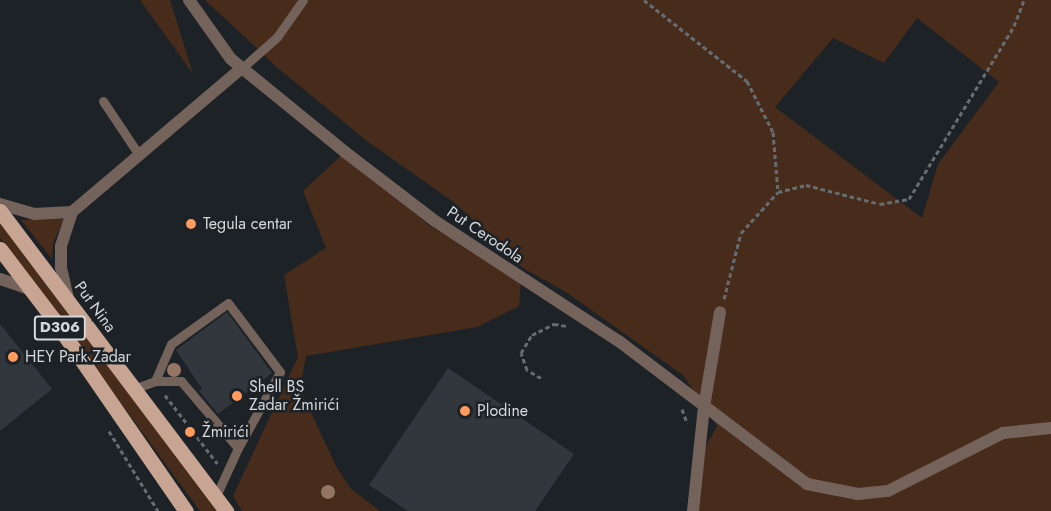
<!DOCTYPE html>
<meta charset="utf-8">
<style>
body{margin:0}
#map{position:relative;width:1051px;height:511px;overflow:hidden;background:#1d2227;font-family:Jost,sans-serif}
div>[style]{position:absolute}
.green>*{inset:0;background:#482c1b}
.building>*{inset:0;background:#32373d}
.path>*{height:3px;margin-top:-1.5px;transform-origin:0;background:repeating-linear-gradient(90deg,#676c70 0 4.5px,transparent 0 7.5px)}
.service>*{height:9px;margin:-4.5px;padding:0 4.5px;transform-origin:4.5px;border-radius:4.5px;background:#74635a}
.minor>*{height:12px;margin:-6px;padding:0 6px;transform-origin:6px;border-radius:6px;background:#74635a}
.primary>*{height:15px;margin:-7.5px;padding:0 7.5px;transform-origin:7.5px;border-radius:7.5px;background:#c7a592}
.trees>*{width:14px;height:14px;margin:-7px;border-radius:50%;background:#957664}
.dots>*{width:16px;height:16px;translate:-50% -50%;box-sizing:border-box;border:3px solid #1d2227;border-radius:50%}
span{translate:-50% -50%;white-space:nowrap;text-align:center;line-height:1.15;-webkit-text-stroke:5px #1d2227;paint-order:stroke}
.shield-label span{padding:2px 4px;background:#1d2227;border:2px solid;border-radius:4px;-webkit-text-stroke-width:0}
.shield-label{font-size:15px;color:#d4d8db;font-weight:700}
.poi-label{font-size:16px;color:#d4d8db}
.left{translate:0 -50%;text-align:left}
.street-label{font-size:16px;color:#d4d8db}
</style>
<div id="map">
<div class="green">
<div style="clip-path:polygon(140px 0,170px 0,193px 74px)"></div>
<div style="clip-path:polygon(evenodd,205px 0,1051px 0,1051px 511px,693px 511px,698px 461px,717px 426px,684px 376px,566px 292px,523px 268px,455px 203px,367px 141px,279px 69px,205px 0,917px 18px,999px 82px,938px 164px,922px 218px,775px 107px,833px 38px,884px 63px,917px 18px)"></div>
<div style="clip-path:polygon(345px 152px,430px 226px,521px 279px,519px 306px,477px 327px,306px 356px,300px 389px,336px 466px,351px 489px,380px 511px,242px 511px,233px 496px,298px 357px,284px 275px,326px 248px,303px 191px)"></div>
<div style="clip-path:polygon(64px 219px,53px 243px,52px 259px,21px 220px)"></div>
<div style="clip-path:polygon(0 222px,217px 511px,200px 511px,0 238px)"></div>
</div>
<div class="building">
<div style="clip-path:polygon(227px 312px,272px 373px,218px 414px,199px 391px,202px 389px,176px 350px)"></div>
<div style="clip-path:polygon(0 324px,52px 389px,0 431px)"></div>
<div style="clip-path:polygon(448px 368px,574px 454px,535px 511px,408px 511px,369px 485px)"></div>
</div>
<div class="path">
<div style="left:644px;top:0;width:131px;rotate:38.2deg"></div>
<div style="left:747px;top:81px;width:57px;rotate:63deg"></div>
<div style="left:773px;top:132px;width:60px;rotate:85.2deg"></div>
<div style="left:724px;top:299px;width:68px;rotate:-75.6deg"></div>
<div style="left:741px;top:233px;width:55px;rotate:-47.9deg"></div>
<div style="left:778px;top:192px;width:29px;rotate:-14deg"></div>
<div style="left:806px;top:185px;width:76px;rotate:14.4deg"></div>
<div style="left:880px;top:204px;width:29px;rotate:-10deg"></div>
<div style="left:909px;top:199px;width:202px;rotate:-58.7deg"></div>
<div style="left:1014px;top:26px;width:28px;rotate:-69deg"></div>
<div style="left:541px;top:378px;width:16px;rotate:-150deg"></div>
<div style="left:527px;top:370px;width:18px;rotate:-109deg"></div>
<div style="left:521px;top:353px;width:21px;rotate:-59deg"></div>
<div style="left:532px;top:335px;width:25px;rotate:-27deg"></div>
<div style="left:554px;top:324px;width:12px;rotate:9deg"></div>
<div style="left:165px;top:395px;width:86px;rotate:52.6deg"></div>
<div style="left:682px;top:409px;width:15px;rotate:70deg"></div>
<div style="left:109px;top:431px;width:94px;rotate:58.5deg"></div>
</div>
<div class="service">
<div style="left:242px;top:68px;width:47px;rotate:-41.5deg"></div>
<div style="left:277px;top:37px;width:45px;rotate:-54.9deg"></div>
<div style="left:103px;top:101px;width:65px;rotate:56.3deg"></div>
<div style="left:155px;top:381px;width:40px;rotate:-66.6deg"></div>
<div style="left:171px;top:344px;width:70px;rotate:-35.7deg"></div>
<div style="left:228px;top:303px;width:86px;rotate:53deg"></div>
<div style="left:280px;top:372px;width:87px;rotate:118.9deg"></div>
<div style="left:136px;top:388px;width:20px;rotate:-20deg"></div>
<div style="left:155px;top:381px;width:26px"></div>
<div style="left:181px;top:381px;width:88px;rotate:49.6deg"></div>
<div style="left:238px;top:448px;width:53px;rotate:114.6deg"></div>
</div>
<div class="minor">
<div style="left:189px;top:0;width:72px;rotate:54.6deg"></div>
<div style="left:231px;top:59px;width:147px;rotate:39.2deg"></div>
<div style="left:345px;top:152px;width:113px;rotate:37.5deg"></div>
<div style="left:435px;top:221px;width:221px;rotate:33.2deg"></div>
<div style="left:620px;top:342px;width:235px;rotate:37.2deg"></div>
<div style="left:807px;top:484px;width:52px;rotate:11.1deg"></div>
<div style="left:858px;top:494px;width:30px;rotate:-6deg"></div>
<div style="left:888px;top:491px;width:129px;rotate:-26.8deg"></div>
<div style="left:1003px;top:433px;width:48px;rotate:-5.9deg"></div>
<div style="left:0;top:204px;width:35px;rotate:16deg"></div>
<div style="left:34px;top:214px;width:38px;rotate:-3deg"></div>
<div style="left:0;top:279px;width:34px;rotate:19deg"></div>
<div style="left:68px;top:298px;width:32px;rotate:-103deg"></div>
<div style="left:61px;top:267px;width:21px;rotate:-90deg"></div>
<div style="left:61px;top:246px;width:36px;rotate:-72deg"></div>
<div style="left:72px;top:212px;width:223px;rotate:-40.3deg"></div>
<div style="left:693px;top:511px;width:105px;rotate:-84deg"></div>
<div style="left:704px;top:407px;width:96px;rotate:-80.4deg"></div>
</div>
<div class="primary">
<div style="left:0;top:211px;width:376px;rotate:53deg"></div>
<div style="left:0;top:249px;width:89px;rotate:52.7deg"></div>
<div style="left:54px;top:320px;width:232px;rotate:55.4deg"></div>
</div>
<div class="trees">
<div style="left:174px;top:370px"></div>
<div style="left:328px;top:492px"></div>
</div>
<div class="dots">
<div style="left:191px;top:224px;background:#ff9b5b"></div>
<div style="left:13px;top:357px;background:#ff9b5b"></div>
<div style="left:237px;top:396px;background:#ff9b5b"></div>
<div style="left:465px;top:411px;background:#ff9b5b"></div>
<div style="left:190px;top:432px;background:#ff9b5b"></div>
</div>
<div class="shield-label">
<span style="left:60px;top:328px">D306</span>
</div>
<div class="poi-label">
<span class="left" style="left:203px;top:224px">Tegula centar</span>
<span class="left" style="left:25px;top:357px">HEY Park Zadar</span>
<span class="left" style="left:249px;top:396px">Shell BS<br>Zadar Žmirići</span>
<span class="left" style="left:477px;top:411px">Plodine</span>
<span class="left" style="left:202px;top:432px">Žmirići</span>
</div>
<div class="street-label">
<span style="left:485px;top:235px;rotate:34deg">Put Cerodola</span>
<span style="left:95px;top:307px;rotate:54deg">Put Nina</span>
</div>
</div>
